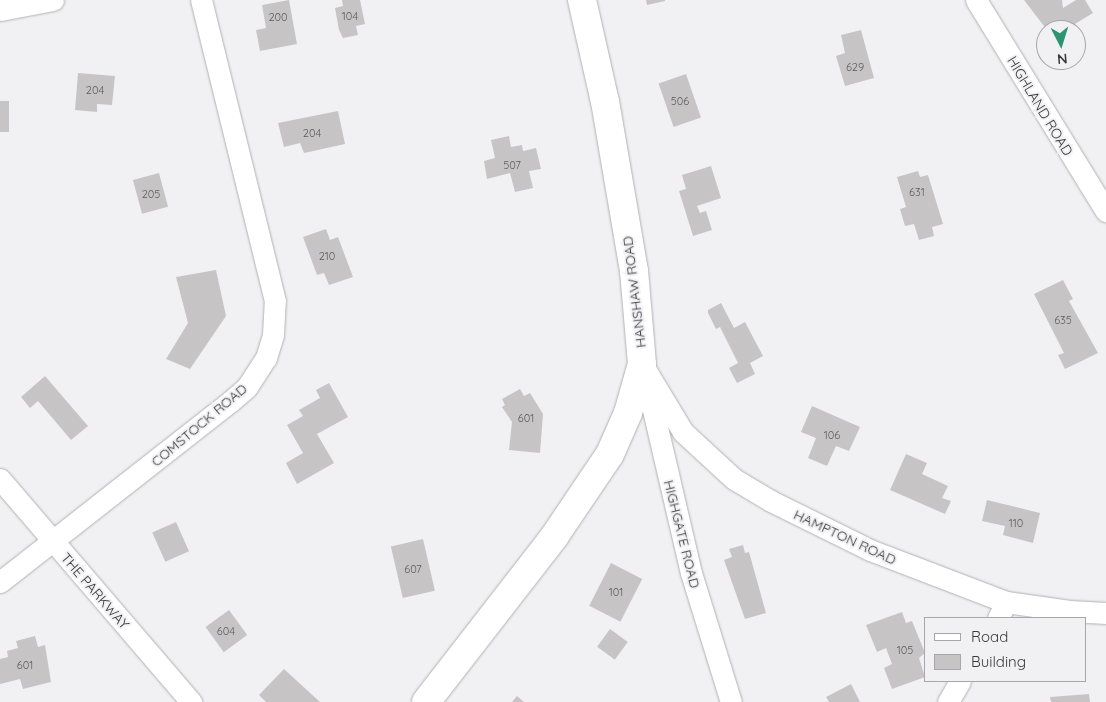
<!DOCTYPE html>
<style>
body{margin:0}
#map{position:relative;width:1106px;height:702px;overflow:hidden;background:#f1f1f4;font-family:Quicksand,sans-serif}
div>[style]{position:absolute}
.building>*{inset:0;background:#c7c4c6;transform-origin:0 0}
.roads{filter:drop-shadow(0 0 1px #b1b1b4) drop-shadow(0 0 1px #b1b1b4)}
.street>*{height:21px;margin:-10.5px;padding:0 10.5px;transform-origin:10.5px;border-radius:10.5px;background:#fff}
.secondary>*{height:28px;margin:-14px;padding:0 14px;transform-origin:14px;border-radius:14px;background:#fff}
span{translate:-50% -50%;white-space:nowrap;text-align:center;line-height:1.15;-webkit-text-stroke:4px #f1f1f4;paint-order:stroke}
.number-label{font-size:11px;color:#5c5c5d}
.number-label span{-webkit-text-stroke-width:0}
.street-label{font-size:14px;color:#39393a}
.legend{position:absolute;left:924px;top:617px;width:162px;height:65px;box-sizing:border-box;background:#f1f1f4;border:1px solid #a7a7aa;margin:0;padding:6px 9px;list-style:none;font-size:15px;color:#39393a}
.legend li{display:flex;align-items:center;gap:10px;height:25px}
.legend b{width:25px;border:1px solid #a7a7aa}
.north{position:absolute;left:1036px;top:20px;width:50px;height:50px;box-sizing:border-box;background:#f1f1f4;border:1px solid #a7a7aa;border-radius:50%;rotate:175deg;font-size:14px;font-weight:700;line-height:20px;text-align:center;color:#39393a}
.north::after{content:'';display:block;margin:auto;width:18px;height:22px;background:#2e9470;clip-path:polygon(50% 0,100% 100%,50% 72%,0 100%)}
</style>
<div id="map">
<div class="building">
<div style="clip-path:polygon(289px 0,297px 44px,260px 51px,256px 30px,266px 28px,262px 5px)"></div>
<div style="clip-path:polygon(342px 0,360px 0,365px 24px,356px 26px,358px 35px,343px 38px,339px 30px,335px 8px,343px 6px)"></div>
<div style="clip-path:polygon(646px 0,665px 0,665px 1px,647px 5px)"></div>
<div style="clip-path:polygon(1024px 0,1062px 0,1063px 8px,1076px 0,1085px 0,1093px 13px,1075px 24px,1079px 31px,1076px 33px,1076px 30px,1047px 30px)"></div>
<div style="clip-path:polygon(861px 30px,874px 78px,845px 86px,836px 56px,845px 53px,841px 35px)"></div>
<div style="clip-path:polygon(78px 73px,115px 76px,112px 105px,97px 104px,97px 112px,75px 110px)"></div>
<div style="left:686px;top:74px;width:46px;height:29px;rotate:71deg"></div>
<div style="left:0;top:101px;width:9px;height:31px"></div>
<div style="clip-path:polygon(338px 111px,345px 144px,304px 153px,300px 143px,284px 147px,278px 123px)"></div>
<div style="clip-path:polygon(509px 136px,511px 147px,522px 145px,523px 151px,536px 148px,541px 169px,529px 171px,533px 188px,515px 192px,510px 173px,487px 179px,484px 161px,495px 158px,491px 140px)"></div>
<div style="clip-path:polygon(711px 166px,721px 198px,697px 206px,700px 213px,706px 211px,712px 230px,693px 236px,679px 191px,686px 189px,682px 175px)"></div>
<div style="clip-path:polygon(918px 171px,920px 177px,928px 175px,943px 224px,932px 227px,934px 236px,919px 240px,914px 224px,905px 226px,900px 209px,906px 207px,897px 177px)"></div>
<div style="left:159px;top:173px;width:35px;height:27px;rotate:75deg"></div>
<div style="clip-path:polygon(326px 229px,330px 240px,338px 237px,353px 277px,329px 285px,324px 273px,317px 275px,303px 237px)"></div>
<div style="clip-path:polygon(216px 270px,226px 316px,190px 369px,166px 359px,188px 323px,176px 277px)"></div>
<div style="clip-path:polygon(1063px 280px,1073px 299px,1069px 301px,1098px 353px,1065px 369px,1058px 355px,1064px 353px,1034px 294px)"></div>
<div style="clip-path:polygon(721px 303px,734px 328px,745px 322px,763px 356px,750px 363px,755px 374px,737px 383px,729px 368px,738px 363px,720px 327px,716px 329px,708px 313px,708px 310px)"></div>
<div style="clip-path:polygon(45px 376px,88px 426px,71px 440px,38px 401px,30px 408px,21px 397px)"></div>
<div style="clip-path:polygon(329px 383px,348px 417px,317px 434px,334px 463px,297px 484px,286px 463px,303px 453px,287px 425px,303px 416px,299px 410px,320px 398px,316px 390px)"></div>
<div style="clip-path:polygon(520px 389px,524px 396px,530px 393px,543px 414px,540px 453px,509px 450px,512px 422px,502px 407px,505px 405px,502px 399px)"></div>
<div style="clip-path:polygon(812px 406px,860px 427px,849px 451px,836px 446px,827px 466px,808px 458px,816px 438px,801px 432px)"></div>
<div style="clip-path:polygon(906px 454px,927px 463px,922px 474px,948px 486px,942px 498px,951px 501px,945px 514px,890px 490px)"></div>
<div style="clip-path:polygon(987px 500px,1040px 513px,1033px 543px,1003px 535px,1005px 526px,982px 521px)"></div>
<div style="left:176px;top:522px;width:32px;height:26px;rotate:66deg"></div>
<div style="left:423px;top:539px;width:53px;height:33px;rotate:77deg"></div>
<div style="clip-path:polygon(743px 545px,745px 553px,749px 552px,766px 613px,745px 619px,724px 560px,732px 557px,729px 549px)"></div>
<div style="left:611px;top:563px;width:35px;height:48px;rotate:27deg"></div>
<div style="left:229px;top:610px;width:31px;height:29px;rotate:54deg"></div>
<div style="clip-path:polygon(902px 612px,906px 623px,912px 621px,925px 653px,919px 658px,925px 677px,892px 689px,884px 668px,892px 664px,886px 648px,877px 652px,866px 625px)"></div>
<div style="left:610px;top:629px;width:22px;height:22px;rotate:36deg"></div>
<div style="clip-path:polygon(35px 636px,38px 647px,45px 645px,51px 682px,23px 689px,20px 679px,0 684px,0 659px,8px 657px,7px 651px,18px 648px,16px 641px)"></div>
<div style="clip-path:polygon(284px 669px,320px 702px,266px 702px,259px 695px)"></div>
<div style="clip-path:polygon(851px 684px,860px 702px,829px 702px,826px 697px)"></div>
<div style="clip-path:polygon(1089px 694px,1090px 702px,1051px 702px,1050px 697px)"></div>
<div style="clip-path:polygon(517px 696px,524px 702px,512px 702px)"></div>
</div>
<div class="roads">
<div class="street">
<div style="left:976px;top:0;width:248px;rotate:58.4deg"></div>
<div style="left:0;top:10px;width:54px;rotate:-10.7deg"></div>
<div style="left:642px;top:364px;width:79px;rotate:58.9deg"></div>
<div style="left:683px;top:432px;width:69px;rotate:42.7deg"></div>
<div style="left:734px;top:479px;width:43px;rotate:30.7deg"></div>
<div style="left:771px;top:501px;width:110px;rotate:26.3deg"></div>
<div style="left:870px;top:550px;width:146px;rotate:20.9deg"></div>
<div style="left:1006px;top:602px;width:64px;rotate:8.1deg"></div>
<div style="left:1069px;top:611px;width:37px;rotate:3deg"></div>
<div style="left:647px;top:384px;width:194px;rotate:76.9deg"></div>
<div style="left:691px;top:573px;width:135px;rotate:72.8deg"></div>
<div style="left:0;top:479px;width:294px;rotate:49.4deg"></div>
<div style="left:0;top:582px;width:293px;rotate:-38.1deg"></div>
<div style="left:231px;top:401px;width:21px;rotate:-41deg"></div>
<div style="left:247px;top:387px;width:35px;rotate:-57deg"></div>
<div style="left:266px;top:358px;width:24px;rotate:-73deg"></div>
<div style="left:273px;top:335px;width:34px;rotate:-87deg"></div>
<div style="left:275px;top:301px;width:310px;rotate:-103.8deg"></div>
<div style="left:998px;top:618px;width:18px;rotate:-63deg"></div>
<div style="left:948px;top:702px;width:24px;rotate:-60deg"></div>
</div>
<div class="secondary">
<div style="left:426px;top:702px;width:209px;rotate:-52.2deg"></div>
<div style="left:554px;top:537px;width:100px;rotate:-56deg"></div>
<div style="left:610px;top:454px;width:45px;rotate:-66.3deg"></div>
<div style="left:628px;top:413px;width:51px;rotate:-74.1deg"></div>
<div style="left:642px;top:364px;width:93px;rotate:-94.9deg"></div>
<div style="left:634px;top:271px;width:171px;rotate:-99.7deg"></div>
<div style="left:605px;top:102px;width:105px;rotate:-102.7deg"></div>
</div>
</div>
<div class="number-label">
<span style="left:350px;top:16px">104</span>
<span style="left:278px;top:17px">200</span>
<span style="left:855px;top:67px">629</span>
<span style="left:95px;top:90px">204</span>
<span style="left:680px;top:101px">506</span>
<span style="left:312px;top:133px">204</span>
<span style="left:512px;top:165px">507</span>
<span style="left:917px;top:192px">631</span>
<span style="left:151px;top:194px">205</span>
<span style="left:327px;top:256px">210</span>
<span style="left:1063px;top:320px">635</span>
<span style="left:526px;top:418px">601</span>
<span style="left:832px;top:435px">106</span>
<span style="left:1016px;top:523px">110</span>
<span style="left:413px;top:569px">607</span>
<span style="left:616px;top:592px">101</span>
<span style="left:226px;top:631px">604</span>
<span style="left:905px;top:650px">105</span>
<span style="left:25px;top:665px">601</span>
</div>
<div class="street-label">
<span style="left:1040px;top:106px;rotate:59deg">HIGHLAND ROAD</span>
<span style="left:634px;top:292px;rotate:-97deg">HANSHAW ROAD</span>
<span style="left:199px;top:425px;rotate:-40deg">COMSTOCK ROAD</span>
<span style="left:682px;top:534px;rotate:76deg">HIGHGATE ROAD</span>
<span style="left:845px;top:537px;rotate:25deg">HAMPTON ROAD</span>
<span style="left:95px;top:591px;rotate:49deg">THE PARKWAY</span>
</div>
<ul class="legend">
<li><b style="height:6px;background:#fff"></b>Road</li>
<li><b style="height:14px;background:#c7c4c6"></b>Building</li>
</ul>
<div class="north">N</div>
</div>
